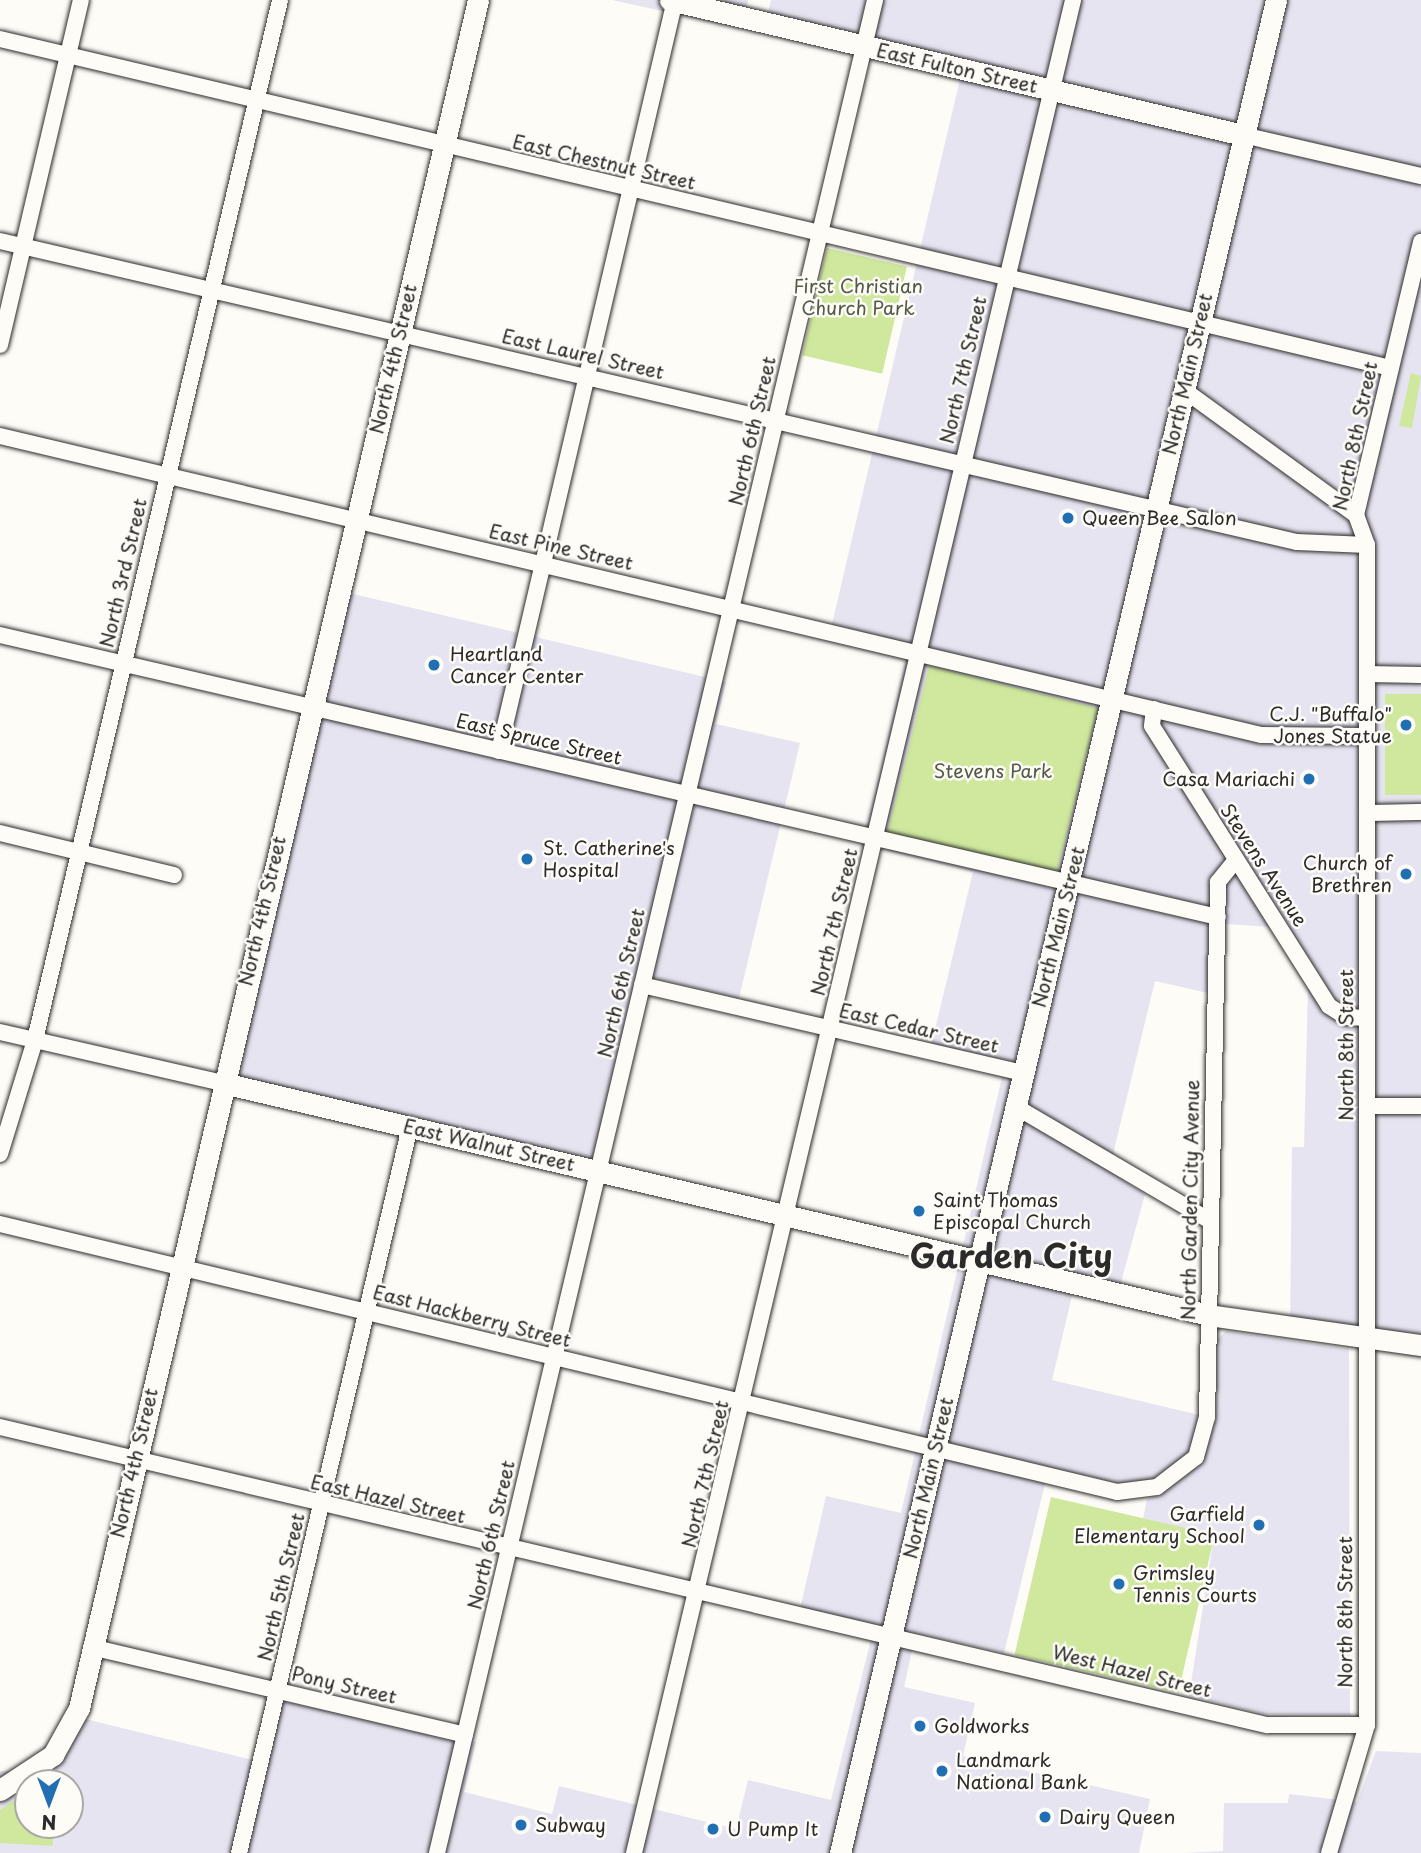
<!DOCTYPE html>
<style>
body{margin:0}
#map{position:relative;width:1421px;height:1853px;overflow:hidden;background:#fdfcf7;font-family:"Playpen Sans",sans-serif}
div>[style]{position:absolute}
.built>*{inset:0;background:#e6e4f0}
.green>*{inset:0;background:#cfe89e;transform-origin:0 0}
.roads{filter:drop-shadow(0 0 2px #2b2b2b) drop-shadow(0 0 2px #2b2b2b)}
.minor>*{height:16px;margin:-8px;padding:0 8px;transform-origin:8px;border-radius:8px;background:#fdfcf7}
.major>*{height:21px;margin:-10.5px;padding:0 10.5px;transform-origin:10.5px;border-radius:10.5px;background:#fdfcf7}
.dots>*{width:19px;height:19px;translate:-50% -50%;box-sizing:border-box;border:4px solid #fdfcf7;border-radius:50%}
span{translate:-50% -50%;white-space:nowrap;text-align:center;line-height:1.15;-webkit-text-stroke:5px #fdfcf7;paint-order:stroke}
.street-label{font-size:19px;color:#2b2b2b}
.park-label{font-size:19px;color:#545a48}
.poi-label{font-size:19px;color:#2b2b2b}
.left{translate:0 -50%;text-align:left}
.right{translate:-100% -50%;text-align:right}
.town-label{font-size:33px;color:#2b2b2b;font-weight:700}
.north{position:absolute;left:14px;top:1769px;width:70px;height:70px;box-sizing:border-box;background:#fdfcf7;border:2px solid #a9a8a5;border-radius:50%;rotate:180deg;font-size:19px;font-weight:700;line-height:28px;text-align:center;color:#2b2b2b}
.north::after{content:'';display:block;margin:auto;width:24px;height:32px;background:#1f6fb2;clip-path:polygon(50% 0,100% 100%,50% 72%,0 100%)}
</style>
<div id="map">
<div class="built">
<div style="clip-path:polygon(612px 0,748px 0,741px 28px)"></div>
<div style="clip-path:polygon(evenodd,771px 0,1421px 0,1421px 1358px,1290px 1334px,1292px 1147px,1304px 1147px,1308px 986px,1271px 927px,1211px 923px,1208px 993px,1155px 981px,1114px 1150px,1115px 1175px,1145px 1194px,1120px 1286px,1077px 1275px,1052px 1380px,1216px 1419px,1217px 1340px,1226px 1331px,1349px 1349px,1350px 1715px,1265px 1714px,1189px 1696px,1214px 1536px,1143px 1519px,1147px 1499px,1161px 1493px,1049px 1467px,1004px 1653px,916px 1633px,904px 1687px,975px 1703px,963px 1756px,1150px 1799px,1139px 1853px,0 1853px,0 1771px,50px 1771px,85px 1719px,253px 1760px,267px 1698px,476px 1742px,464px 1792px,552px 1814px,559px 1786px,736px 1829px,748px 1780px,831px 1800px,871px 1639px,797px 1622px,826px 1496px,901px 1513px,1002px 1077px,928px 1058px,973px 872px,863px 845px,906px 660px,828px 641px,960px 79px,763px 33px,771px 0,28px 1783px,70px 1783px,70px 1825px,28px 1825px,28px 1783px)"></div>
<div style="clip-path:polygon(345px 592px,726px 682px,716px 724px,800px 743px,739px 998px,637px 974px,592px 1161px,230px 1075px)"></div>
<div style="clip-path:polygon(1376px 1751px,1421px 1753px,1421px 1853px,1182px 1853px,1223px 1851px,1224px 1803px,1288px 1803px,1289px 1794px,1357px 1802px)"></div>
</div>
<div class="green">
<div style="left:827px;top:248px;width:82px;height:110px;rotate:13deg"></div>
<div style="clip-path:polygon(1411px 373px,1421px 376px,1412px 428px,1399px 426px)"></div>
<div style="left:929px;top:666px;width:174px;height:173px;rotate:14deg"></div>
<div style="left:1385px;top:694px;width:36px;height:101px"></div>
<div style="left:1051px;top:1497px;width:168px;height:162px;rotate:13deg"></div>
<div style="clip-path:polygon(28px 1791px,28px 1825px,52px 1825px,53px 1846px,0 1843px,0 1810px)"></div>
</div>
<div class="roads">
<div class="minor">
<div style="left:0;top:39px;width:1429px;rotate:13.31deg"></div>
<div style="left:1243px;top:135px;width:183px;rotate:13deg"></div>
<div style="left:0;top:241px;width:1331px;rotate:13.07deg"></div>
<div style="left:1297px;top:542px;width:70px;rotate:2.5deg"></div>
<div style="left:0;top:345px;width:354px;rotate:-76.8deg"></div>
<div style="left:1184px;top:390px;width:213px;rotate:36deg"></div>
<div style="left:0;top:436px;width:1296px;rotate:13.34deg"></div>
<div style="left:1261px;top:735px;width:105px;rotate:0.5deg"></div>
<div style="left:0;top:635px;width:1250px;rotate:13.04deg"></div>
<div style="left:1367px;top:674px;width:54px;rotate:1.1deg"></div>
<div style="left:1154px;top:709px;width:17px;rotate:97deg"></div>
<div style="left:1152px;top:726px;width:331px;rotate:57.7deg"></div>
<div style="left:1329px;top:1006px;width:20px;rotate:33deg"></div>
<div style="left:1346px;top:1017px;width:21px;rotate:3deg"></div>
<div style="left:499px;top:751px;width:771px;rotate:-76.81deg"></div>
<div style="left:1367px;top:813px;width:54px;rotate:-1.1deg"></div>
<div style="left:0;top:833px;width:179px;rotate:13.6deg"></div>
<div style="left:642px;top:985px;width:391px;rotate:13deg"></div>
<div style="left:0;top:1032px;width:229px;rotate:12.9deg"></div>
<div style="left:1367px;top:1106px;width:54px"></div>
<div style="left:1016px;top:1107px;width:225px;rotate:30.4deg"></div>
<div style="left:0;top:1154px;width:119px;rotate:-72.9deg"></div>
<div style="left:35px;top:1040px;width:1068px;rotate:-76.74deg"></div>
<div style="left:0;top:1224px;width:1149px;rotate:13.49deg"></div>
<div style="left:1117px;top:1492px;width:40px;rotate:-7.1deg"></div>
<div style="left:1157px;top:1487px;width:49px;rotate:-37.6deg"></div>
<div style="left:1196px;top:1457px;width:41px;rotate:-74.6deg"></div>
<div style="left:1207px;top:1417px;width:535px;rotate:-88.82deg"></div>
<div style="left:1218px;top:882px;width:28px;rotate:-51deg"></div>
<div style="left:0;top:1427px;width:1302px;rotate:13.24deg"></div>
<div style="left:1267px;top:1725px;width:100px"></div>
<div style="left:91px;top:1647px;width:384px;rotate:13.2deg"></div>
<div style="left:239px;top:1853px;width:746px;rotate:-76.75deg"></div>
<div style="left:437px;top:1853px;width:1904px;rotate:-76.7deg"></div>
<div style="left:634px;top:1853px;width:1904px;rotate:-76.67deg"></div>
<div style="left:1329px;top:1853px;width:134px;rotate:-73.5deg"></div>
<div style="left:1367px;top:1725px;width:1180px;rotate:-90deg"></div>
<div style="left:1367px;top:545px;width:32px;rotate:-110deg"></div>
<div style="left:1356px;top:515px;width:281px;rotate:-76.6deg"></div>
</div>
<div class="major">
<div style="left:670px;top:0;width:589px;rotate:13.26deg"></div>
<div style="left:223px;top:1083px;width:1013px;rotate:13.24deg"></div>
<div style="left:1209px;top:1315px;width:214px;rotate:8.1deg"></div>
<div style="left:0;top:1790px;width:64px;rotate:-33.4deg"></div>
<div style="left:53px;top:1755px;width:54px;rotate:-61deg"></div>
<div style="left:79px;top:1708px;width:1754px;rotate:-76.85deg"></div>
<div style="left:840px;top:1853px;width:1904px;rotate:-76.76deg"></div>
</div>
</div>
<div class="dots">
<div style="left:1068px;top:518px;background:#1f6fb2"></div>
<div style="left:434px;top:665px;background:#1f6fb2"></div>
<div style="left:1406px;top:725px;background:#1f6fb2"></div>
<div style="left:1309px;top:779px;background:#1f6fb2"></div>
<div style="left:527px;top:859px;background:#1f6fb2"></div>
<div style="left:1406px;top:874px;background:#1f6fb2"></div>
<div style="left:919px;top:1211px;background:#1f6fb2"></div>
<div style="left:1259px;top:1525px;background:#1f6fb2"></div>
<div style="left:1119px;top:1584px;background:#1f6fb2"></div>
<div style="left:920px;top:1726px;background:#1f6fb2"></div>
<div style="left:942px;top:1771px;background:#1f6fb2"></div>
<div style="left:1045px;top:1817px;background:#1f6fb2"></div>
<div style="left:521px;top:1825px;background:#1f6fb2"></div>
<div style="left:713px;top:1829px;background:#1f6fb2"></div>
</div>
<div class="street-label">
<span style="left:957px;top:68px;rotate:13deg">East Fulton Street</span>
<span style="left:604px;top:162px;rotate:13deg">East Chestnut Street</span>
<span style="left:583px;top:354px;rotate:13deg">East Laurel Street</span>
<span style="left:393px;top:359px;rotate:-77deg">North 4th Street</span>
<span style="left:963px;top:370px;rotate:-77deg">North 7th Street</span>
<span style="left:1187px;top:374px;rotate:-77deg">North Main Street</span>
<span style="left:752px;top:431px;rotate:-77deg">North 6th Street</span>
<span style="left:1355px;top:436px;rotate:-78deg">North 8th Street</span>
<span style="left:561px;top:547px;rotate:13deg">East Pine Street</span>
<span style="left:123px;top:573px;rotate:-77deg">North 3rd Street</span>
<span style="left:539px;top:739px;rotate:13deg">East Spruce Street</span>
<span style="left:1264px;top:865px;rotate:57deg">Stevens Avenue</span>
<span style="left:262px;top:911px;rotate:-77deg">North 4th Street</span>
<span style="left:834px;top:922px;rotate:-77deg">North 7th Street</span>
<span style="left:1058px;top:927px;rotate:-76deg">North Main Street</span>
<span style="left:621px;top:983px;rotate:-77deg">North 6th Street</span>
<span style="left:919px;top:1028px;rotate:13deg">East Cedar Street</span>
<span style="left:1346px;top:1045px;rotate:-90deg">North 8th Street</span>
<span style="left:489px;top:1145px;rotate:13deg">East Walnut Street</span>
<span style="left:1190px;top:1200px;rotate:-89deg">North Garden City Avenue</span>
<span style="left:472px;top:1316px;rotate:14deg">East Hackberry Street</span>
<span style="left:134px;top:1463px;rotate:-77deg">North 4th Street</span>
<span style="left:705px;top:1474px;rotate:-77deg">North 7th Street</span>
<span style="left:928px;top:1478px;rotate:-77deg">North Main Street</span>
<span style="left:388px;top:1499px;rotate:13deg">East Hazel Street</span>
<span style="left:491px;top:1535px;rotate:-77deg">North 6th Street</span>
<span style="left:281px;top:1587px;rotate:-77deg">North 5th Street</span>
<span style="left:1345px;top:1612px;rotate:-90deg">North 8th Street</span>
<span style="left:1132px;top:1671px;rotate:14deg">West Hazel Street</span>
<span style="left:344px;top:1685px;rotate:13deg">Pony Street</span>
</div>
<div class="park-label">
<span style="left:858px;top:297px">First Christian<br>Church Park</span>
<span style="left:993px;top:771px">Stevens Park</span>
</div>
<div class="poi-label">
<span class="left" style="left:1082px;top:518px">Queen Bee Salon</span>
<span class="left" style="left:450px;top:665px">Heartland<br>Cancer Center</span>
<span class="right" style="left:1392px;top:725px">C.J. "Buffalo"<br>Jones Statue</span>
<span class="right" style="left:1295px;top:779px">Casa Mariachi</span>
<span class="left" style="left:543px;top:859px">St. Catherine's<br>Hospital</span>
<span class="right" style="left:1392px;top:874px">Church of<br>Brethren</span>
<span class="left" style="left:933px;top:1211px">Saint Thomas<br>Episcopal Church</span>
<span class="right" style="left:1245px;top:1525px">Garfield<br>Elementary School</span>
<span class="left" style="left:1133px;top:1584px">Grimsley<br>Tennis Courts</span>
<span class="left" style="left:934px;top:1726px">Goldworks</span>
<span class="left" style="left:956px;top:1771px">Landmark<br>National Bank</span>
<span class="left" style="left:1059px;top:1817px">Dairy Queen</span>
<span class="left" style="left:535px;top:1825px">Subway</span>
<span class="left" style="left:727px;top:1829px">U Pump It</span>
</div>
<div class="town-label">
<span style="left:1011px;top:1255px">Garden City</span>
</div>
<div class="north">N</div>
</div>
